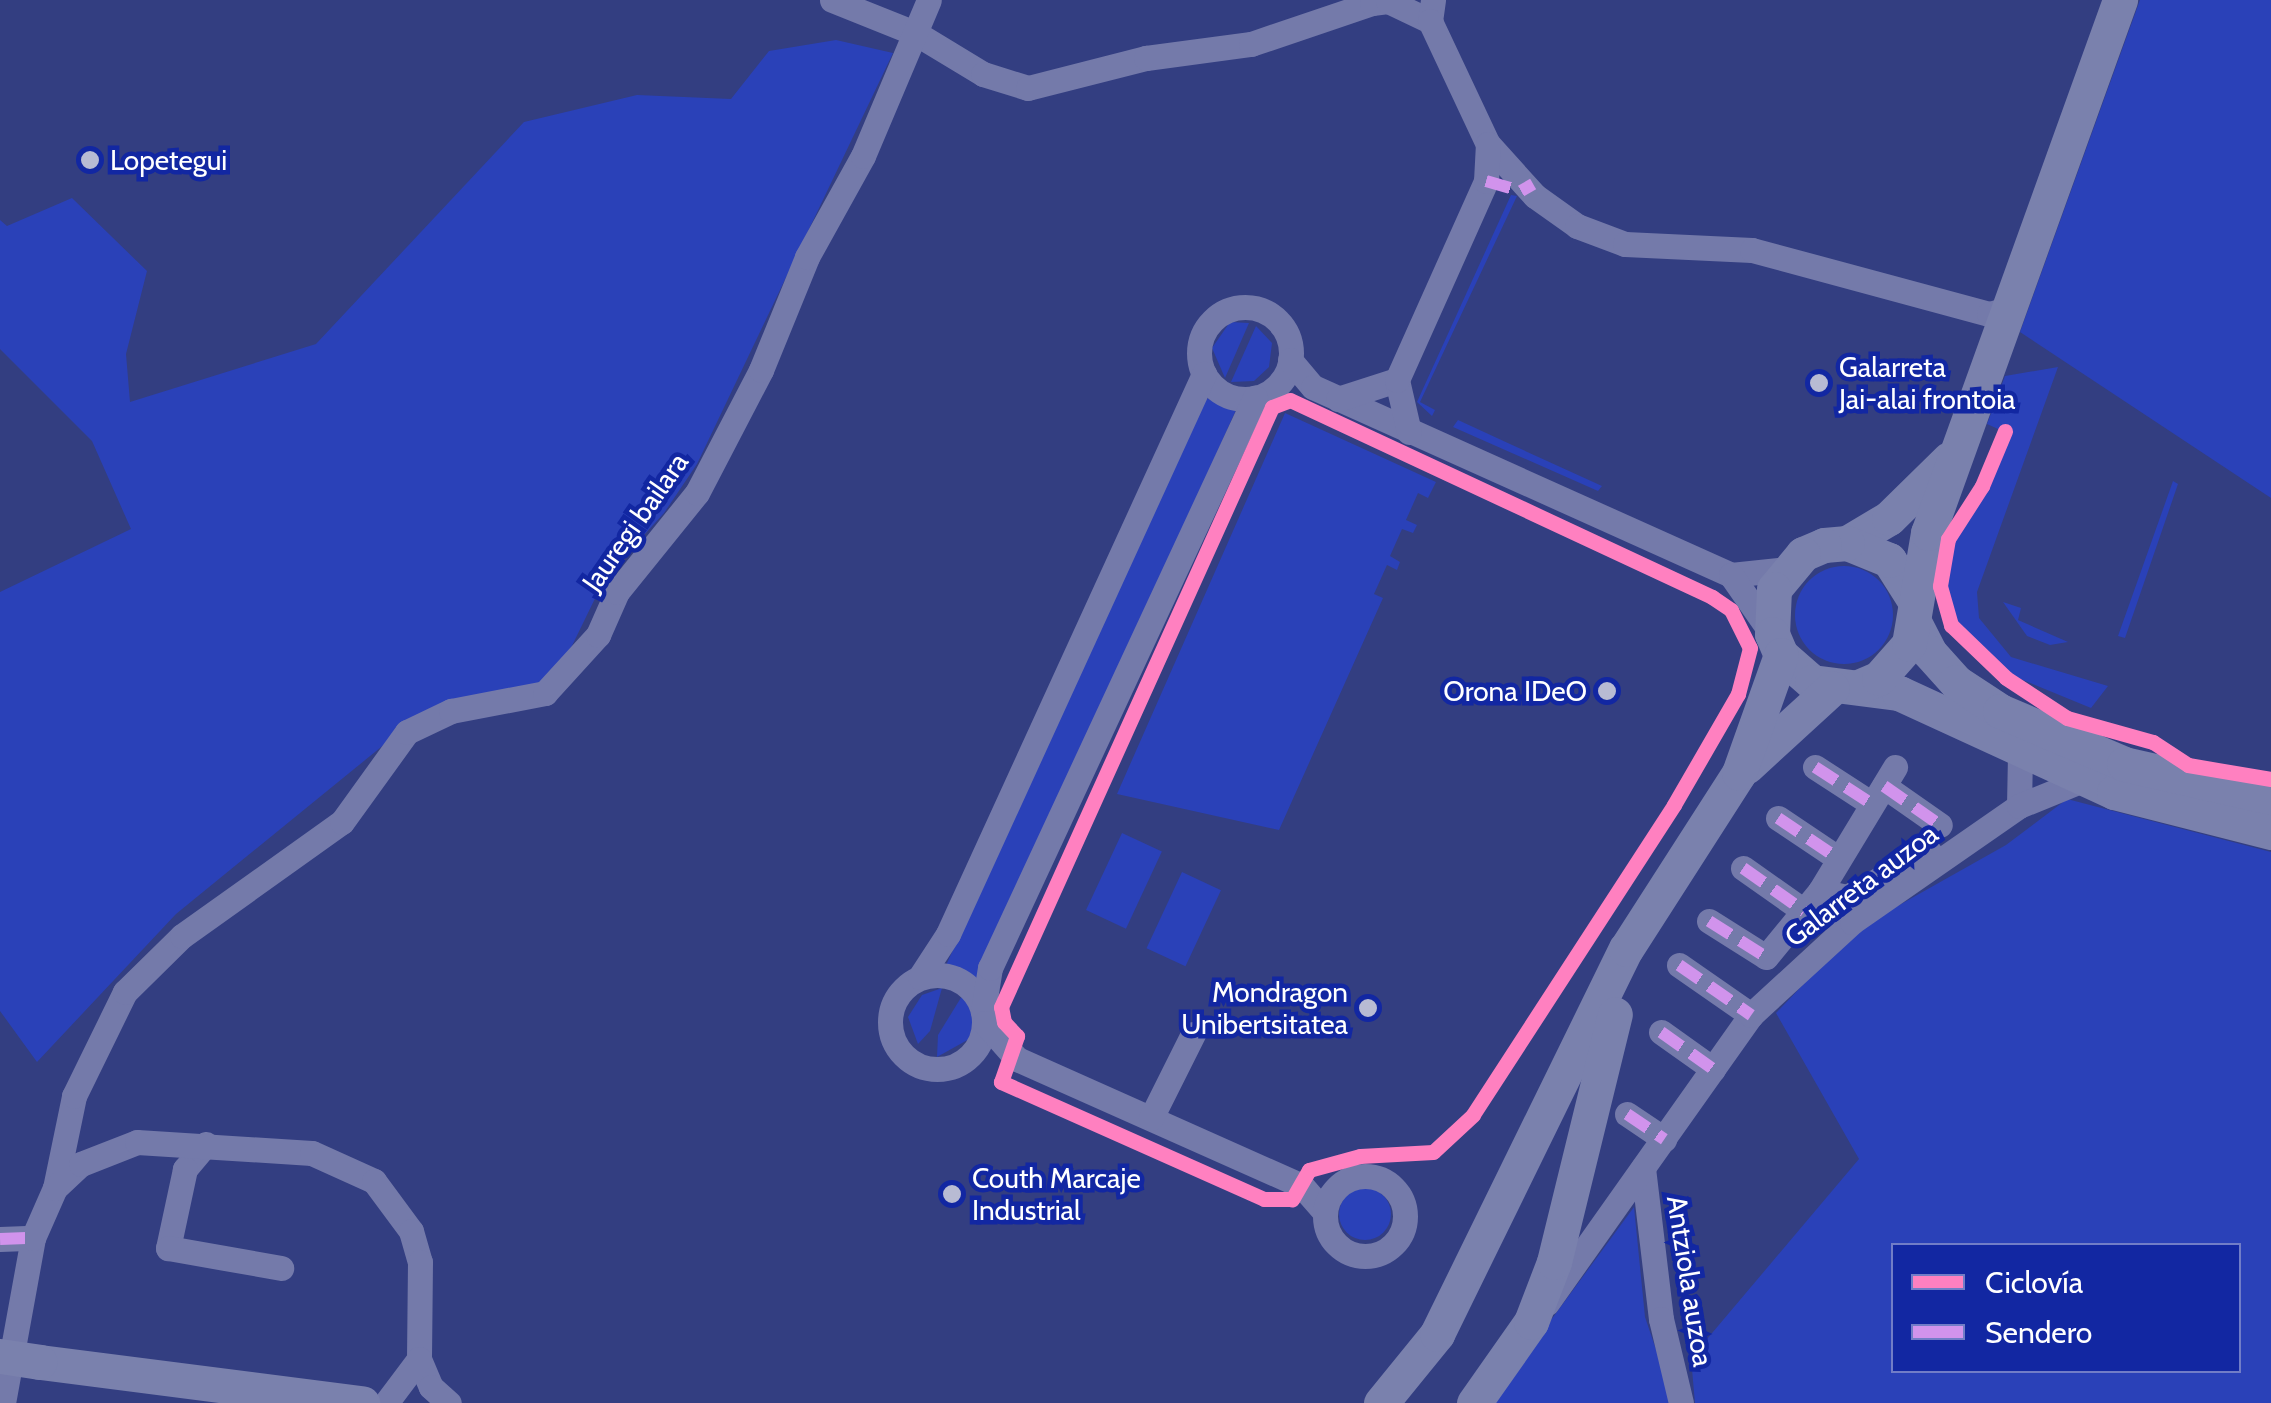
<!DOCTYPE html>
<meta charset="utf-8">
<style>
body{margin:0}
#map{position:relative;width:2271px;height:1403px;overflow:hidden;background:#333e81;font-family:Cabin,sans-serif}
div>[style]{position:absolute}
.green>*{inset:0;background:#2a41b8;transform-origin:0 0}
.round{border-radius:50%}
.street>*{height:25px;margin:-12.5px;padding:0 12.5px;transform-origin:12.5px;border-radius:12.5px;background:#747aaa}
.street>.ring{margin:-12.5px;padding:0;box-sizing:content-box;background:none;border:25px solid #747aaa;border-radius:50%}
.secondary>*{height:35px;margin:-17.5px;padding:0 17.5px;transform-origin:17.5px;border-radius:17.5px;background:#7a81ad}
.secondary-bridge>*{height:35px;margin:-17.5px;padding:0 17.5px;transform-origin:17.5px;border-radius:17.5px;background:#7a81ad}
.quiet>*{height:12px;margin-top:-6px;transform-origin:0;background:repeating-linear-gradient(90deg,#d193ec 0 25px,transparent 0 37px)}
.cycleway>*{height:15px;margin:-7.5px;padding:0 7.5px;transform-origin:7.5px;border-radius:7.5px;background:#ff80c0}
.dots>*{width:28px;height:28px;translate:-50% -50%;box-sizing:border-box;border:5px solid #1227a2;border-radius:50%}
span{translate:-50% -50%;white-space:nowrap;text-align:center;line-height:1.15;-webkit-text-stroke:9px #1227a2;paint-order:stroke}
.poi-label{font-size:28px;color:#fff}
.left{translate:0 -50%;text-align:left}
.right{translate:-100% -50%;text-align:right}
.street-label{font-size:28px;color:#fff}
.legend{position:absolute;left:1891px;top:1243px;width:350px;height:130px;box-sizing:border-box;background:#1227a2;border:2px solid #717dc7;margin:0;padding:12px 18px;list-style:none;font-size:30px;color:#fff}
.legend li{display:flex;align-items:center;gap:20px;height:50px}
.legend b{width:50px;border:2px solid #717dc7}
</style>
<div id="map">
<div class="green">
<div style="clip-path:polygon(2140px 0,2271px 0,2271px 498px,2020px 332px)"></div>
<div style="clip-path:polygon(836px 40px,893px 53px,697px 464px,664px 513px,605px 578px,567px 656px,541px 684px,402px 730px,176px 914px,37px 1062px,0 1011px,0 592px,131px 529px,92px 441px,0 349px,0 220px,7px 226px,72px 198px,147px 271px,126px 354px,130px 402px,316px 344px,524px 122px,637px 95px,731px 99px,769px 51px)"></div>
<div style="clip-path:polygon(1511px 195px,1517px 196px,1420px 402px,1435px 410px,1432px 416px,1417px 402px)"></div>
<div style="clip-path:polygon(1230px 322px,1249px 323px,1225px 378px,1212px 348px)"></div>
<div style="clip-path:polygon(1256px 326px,1272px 343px,1269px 367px,1254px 381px,1231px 382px)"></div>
<div style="clip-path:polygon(2058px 367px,1977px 592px,1979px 618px,2011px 657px,2108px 686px,2091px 708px,2013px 676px,1956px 626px,1945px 595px,1952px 542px,1989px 482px,2007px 433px,1987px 424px,2005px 376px)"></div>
<div style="left:1200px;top:395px;width:39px;height:624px;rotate:24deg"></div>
<div style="clip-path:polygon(1285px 413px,1436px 482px,1428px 498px,1418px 493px,1406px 520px,1417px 525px,1413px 533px,1402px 529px,1390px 556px,1400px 562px,1397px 570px,1387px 565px,1374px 594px,1383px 598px,1279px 830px,1117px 794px)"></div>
<div style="clip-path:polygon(1458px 420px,1510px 444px,1602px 486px,1598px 491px,1453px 427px)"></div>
<div style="clip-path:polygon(2173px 481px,2178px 484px,2125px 638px,2118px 636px)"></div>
<div class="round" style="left:1795px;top:566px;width:98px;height:98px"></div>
<div style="clip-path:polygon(2003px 602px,2021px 608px,2018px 620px,2068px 642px,2050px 645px,2027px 636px)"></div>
<div style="clip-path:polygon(evenodd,2067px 799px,2271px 852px,2271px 1403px,1695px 1403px,1691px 1358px,1859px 1159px,1776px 1013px,1855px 930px,2006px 845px,2067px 799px,1894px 1246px,2238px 1246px,2238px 1370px,1894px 1370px,1894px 1246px)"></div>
<div style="left:1122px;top:833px;width:44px;height:85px;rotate:25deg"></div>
<div style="left:1182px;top:872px;width:43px;height:84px;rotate:25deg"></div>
<div style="clip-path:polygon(942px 988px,930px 1031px,918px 1044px,908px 1017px,922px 995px)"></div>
<div style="clip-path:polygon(962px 996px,974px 1014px,971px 1038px,937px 1057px,938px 1035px)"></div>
<div class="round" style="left:1339px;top:1188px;width:52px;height:52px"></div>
<div style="clip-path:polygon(1634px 1207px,1645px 1317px,1674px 1403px,1490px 1403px)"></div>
</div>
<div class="street">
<div style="left:832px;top:0;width:92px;rotate:21.8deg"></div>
<div style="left:917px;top:34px;width:77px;rotate:31.2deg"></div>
<div style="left:983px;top:74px;width:47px;rotate:17.3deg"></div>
<div style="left:1028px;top:88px;width:122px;rotate:-14.3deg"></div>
<div style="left:1146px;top:58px;width:106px;rotate:-7.6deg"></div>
<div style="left:1251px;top:44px;width:128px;rotate:-18.7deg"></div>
<div style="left:1372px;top:3px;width:16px;rotate:-7deg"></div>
<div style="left:1388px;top:1px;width:47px;rotate:25.5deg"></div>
<div style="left:1433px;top:0;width:21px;rotate:98deg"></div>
<div style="left:1430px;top:21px;width:136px;rotate:64.8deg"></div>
<div style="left:1488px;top:144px;width:70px;rotate:47.9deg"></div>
<div style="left:1535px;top:196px;width:52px;rotate:35.5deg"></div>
<div style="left:1577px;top:226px;width:51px;rotate:20.6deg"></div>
<div style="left:1625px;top:244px;width:127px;rotate:2.7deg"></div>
<div style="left:1752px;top:250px;width:245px;rotate:15.1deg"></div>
<div style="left:1989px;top:314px;width:23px;rotate:-15deg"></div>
<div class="ring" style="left:1199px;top:307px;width:67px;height:67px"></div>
<div style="left:1290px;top:360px;width:35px;rotate:50deg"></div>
<div style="left:1313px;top:387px;width:458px;rotate:24.2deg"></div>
<div style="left:1731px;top:575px;width:55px;rotate:-6.2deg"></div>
<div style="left:1338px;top:399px;width:62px;rotate:-17.9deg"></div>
<div style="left:1409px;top:432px;width:53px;rotate:-103deg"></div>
<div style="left:1397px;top:380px;width:218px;rotate:-65.9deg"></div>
<div style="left:1486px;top:181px;width:37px;rotate:-87deg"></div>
<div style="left:1731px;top:575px;width:72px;rotate:55.2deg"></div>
<div style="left:1815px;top:767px;width:68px;rotate:33deg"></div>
<div style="left:1884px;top:786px;width:68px;rotate:34.9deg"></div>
<div style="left:2019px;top:806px;width:52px;rotate:-88.9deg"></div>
<div style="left:1778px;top:818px;width:73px;rotate:33.9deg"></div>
<div style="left:1743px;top:868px;width:75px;rotate:35.2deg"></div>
<div style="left:1820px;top:891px;width:28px;rotate:13deg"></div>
<div style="left:1847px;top:897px;width:94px;rotate:-28.8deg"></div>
<div style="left:1709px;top:921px;width:67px;rotate:32.3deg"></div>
<div style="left:1766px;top:957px;width:85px;rotate:-50.7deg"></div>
<div style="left:1820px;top:891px;width:145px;rotate:-58.8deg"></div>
<div style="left:1679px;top:965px;width:88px;rotate:34.8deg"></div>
<div class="ring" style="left:890px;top:975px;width:69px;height:69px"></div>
<div style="left:920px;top:977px;width:51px;rotate:-56.9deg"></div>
<div style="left:948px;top:934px;width:616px;rotate:-65.43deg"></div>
<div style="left:983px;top:1011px;width:44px;rotate:-80.8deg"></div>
<div style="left:990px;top:968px;width:629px;rotate:-65.07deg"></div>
<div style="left:985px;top:1023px;width:48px;rotate:48.4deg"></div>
<div style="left:1017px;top:1059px;width:312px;rotate:24deg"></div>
<div style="left:1302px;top:1186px;width:35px;rotate:49deg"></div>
<div style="left:1661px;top:1032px;width:64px;rotate:35.4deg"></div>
<div style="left:1627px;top:1114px;width:45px;rotate:34deg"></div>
<div style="left:1151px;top:1118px;width:94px;rotate:-63.4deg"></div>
<div style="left:206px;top:1144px;width:33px;rotate:130deg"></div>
<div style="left:185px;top:1169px;width:81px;rotate:102.1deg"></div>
<div style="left:168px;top:1248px;width:115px;rotate:10deg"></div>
<div style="left:1643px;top:1168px;width:152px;rotate:83.2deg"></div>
<div style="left:1661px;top:1319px;width:86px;rotate:76.6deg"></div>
<div class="ring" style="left:1325px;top:1176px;width:55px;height:55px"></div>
<div style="left:55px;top:1188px;width:94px;rotate:-78.3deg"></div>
<div style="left:74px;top:1096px;width:116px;rotate:-63.9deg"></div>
<div style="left:125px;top:992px;width:80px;rotate:-44.5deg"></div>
<div style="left:182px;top:936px;width:196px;rotate:-35.5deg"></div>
<div style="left:342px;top:822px;width:111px;rotate:-54.2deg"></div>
<div style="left:407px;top:732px;width:49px;rotate:-25.5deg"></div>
<div style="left:451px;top:711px;width:96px;rotate:-10.8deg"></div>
<div style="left:545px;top:693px;width:79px;rotate:-47.6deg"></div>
<div style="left:598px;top:635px;width:47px;rotate:-66.2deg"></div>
<div style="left:617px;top:592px;width:127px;rotate:-51.1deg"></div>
<div style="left:697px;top:493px;width:139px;rotate:-62.5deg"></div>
<div style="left:761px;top:370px;width:122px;rotate:-67.8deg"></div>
<div style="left:807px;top:257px;width:115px;rotate:-61deg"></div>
<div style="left:863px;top:156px;width:169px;rotate:-67.1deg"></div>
<div style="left:0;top:1239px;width:33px;rotate:-2deg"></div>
<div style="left:1547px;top:1303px;width:353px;rotate:-54.7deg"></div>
<div style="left:1751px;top:1015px;width:137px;rotate:-42.6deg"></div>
<div style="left:1852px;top:922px;width:203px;rotate:-34.8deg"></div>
<div style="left:2019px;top:806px;width:69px;rotate:-22.1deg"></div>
<div style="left:3px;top:1403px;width:168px;rotate:-79.7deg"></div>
<div style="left:33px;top:1238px;width:55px;rotate:-66.3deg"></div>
<div style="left:55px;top:1188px;width:35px;rotate:-43deg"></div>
<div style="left:81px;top:1164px;width:60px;rotate:-21.4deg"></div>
<div style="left:137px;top:1142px;width:175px;rotate:3.6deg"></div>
<div style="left:312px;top:1153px;width:68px;rotate:24.3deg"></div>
<div style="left:374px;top:1181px;width:62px;rotate:53.5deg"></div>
<div style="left:411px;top:1231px;width:32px;rotate:74deg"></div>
<div style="left:420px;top:1262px;width:97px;rotate:90.6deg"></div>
<div style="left:419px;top:1359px;width:30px;rotate:67deg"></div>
<div style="left:431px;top:1387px;width:24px;rotate:42deg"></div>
<div style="left:386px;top:1403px;width:55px;rotate:-53.1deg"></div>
</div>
<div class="secondary">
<div style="left:1847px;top:543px;width:49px;rotate:-30.8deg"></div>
<div style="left:1889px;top:518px;width:84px;rotate:-44.5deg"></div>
<div style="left:1913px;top:598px;width:45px;rotate:-122.3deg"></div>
<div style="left:1889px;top:560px;width:45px;rotate:-158deg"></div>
<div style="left:1847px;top:543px;width:23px;rotate:175deg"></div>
<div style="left:1824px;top:545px;width:23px;rotate:157deg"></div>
<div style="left:1803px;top:554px;width:45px;rotate:129.6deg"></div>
<div style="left:1774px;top:589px;width:45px;rotate:92.5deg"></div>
<div style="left:1772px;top:634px;width:23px;rotate:67deg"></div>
<div style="left:1781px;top:655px;width:41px;rotate:41.1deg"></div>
<div style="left:1812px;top:682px;width:88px;rotate:7.2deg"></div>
<div style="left:1899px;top:693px;width:237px;rotate:24.7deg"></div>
<div style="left:2114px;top:792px;width:162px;rotate:14.3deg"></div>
<div style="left:1914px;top:622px;width:34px;rotate:63deg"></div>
<div style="left:1929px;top:652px;width:40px;rotate:48deg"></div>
<div style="left:1956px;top:682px;width:53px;rotate:33.4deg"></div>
<div style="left:2000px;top:711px;width:135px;rotate:23.1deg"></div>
<div style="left:2124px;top:764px;width:151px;rotate:12.7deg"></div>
<div style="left:1858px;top:687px;width:23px;rotate:-23deg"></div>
<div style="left:1879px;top:678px;width:45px;rotate:-48.6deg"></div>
<div style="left:1909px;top:644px;width:113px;rotate:-80.3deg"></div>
<div style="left:1928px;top:533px;width:567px;rotate:-70.19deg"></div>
<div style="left:1747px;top:766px;width:115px;rotate:-42.5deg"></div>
<div style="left:40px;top:1362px;width:325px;rotate:7.3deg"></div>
<div style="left:1381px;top:1403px;width:89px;rotate:-50.9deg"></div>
<div style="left:1437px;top:1334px;width:429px;rotate:-63.9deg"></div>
<div style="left:1626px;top:949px;width:209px;rotate:-57.3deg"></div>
<div style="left:1739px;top:773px;width:125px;rotate:-70.4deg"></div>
<div style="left:1474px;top:1403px;width:99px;rotate:-54.9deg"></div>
<div style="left:1531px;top:1322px;width:64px;rotate:-69deg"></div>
<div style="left:1554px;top:1262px;width:255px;rotate:-76.2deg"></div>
</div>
<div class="secondary-bridge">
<div style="left:0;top:1356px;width:40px;rotate:8.5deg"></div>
</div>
<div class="quiet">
<div style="left:1486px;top:181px;width:36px;rotate:16deg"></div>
<div style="left:1521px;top:191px;width:14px;rotate:-30deg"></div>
<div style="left:1815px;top:767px;width:68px;rotate:33deg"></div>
<div style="left:1884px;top:786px;width:68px;rotate:34.9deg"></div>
<div style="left:1778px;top:818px;width:73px;rotate:33.9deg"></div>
<div style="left:1743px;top:868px;width:75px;rotate:35.2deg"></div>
<div style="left:1709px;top:921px;width:67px;rotate:32.3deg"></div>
<div style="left:1679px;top:965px;width:88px;rotate:34.8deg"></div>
<div style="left:1661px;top:1032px;width:64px;rotate:35.4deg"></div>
<div style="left:1627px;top:1114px;width:45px;rotate:34deg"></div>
<div style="left:0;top:1239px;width:33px;rotate:-2deg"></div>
</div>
<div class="cycleway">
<div style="left:1290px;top:400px;width:466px;rotate:25deg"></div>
<div style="left:1712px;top:597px;width:23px;rotate:34deg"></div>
<div style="left:1731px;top:610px;width:42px;rotate:63.4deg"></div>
<div style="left:1750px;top:648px;width:48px;rotate:104.6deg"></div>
<div style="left:1738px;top:694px;width:128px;rotate:120deg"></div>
<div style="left:1674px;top:805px;width:369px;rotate:123deg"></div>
<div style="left:1473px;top:1115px;width:54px;rotate:137.2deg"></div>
<div style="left:1433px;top:1152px;width:73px;rotate:176.9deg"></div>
<div style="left:1360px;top:1156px;width:53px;rotate:164.6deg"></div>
<div style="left:1309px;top:1170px;width:34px;rotate:120deg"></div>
<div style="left:1292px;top:1199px;width:28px;rotate:180deg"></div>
<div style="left:1264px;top:1199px;width:288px;rotate:-156deg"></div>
<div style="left:1001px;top:1082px;width:49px;rotate:-70.8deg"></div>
<div style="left:1017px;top:1036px;width:19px;rotate:-133deg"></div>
<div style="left:1004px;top:1022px;width:15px;rotate:-101deg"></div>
<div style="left:1001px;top:1007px;width:658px;rotate:-65.69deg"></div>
<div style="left:1272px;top:407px;width:19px;rotate:-21deg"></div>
<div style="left:2005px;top:431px;width:60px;rotate:112.7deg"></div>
<div style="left:1982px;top:486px;width:63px;rotate:122.7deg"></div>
<div style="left:1948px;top:539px;width:48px;rotate:99.7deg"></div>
<div style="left:1940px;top:586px;width:41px;rotate:74.2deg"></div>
<div style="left:1951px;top:625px;width:76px;rotate:43.9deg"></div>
<div style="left:2006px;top:678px;width:73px;rotate:33.3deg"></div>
<div style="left:2067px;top:718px;width:89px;rotate:15.6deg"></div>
<div style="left:2153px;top:742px;width:42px;rotate:33.3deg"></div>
<div style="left:2188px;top:765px;width:84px;rotate:9.6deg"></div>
</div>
<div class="dots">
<div style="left:90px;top:160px;background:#b8bbd3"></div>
<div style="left:1819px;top:383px;background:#b8bbd3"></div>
<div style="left:1607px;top:691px;background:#b8bbd3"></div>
<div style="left:1368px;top:1008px;background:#b8bbd3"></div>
<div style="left:952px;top:1194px;background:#b8bbd3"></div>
</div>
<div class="poi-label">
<span class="left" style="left:110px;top:160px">Lopetegui</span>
<span class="left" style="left:1839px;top:383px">Galarreta<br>Jai-alai frontoia</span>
<span class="right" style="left:1587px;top:691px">Orona IDeO</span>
<span class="right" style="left:1348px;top:1008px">Mondragon<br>Unibertsitatea</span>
<span class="left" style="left:972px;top:1194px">Couth Marcaje<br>Industrial</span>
</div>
<div class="street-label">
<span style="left:635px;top:522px;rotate:-55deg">Jauregi bailara</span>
<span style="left:1861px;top:885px;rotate:-37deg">Galarreta auzoa</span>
<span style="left:1690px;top:1281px;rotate:81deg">Antziola auzoa</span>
</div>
<ul class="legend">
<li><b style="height:12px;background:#ff80c0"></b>Ciclovía</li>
<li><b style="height:12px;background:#d193ec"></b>Sendero</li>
</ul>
</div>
